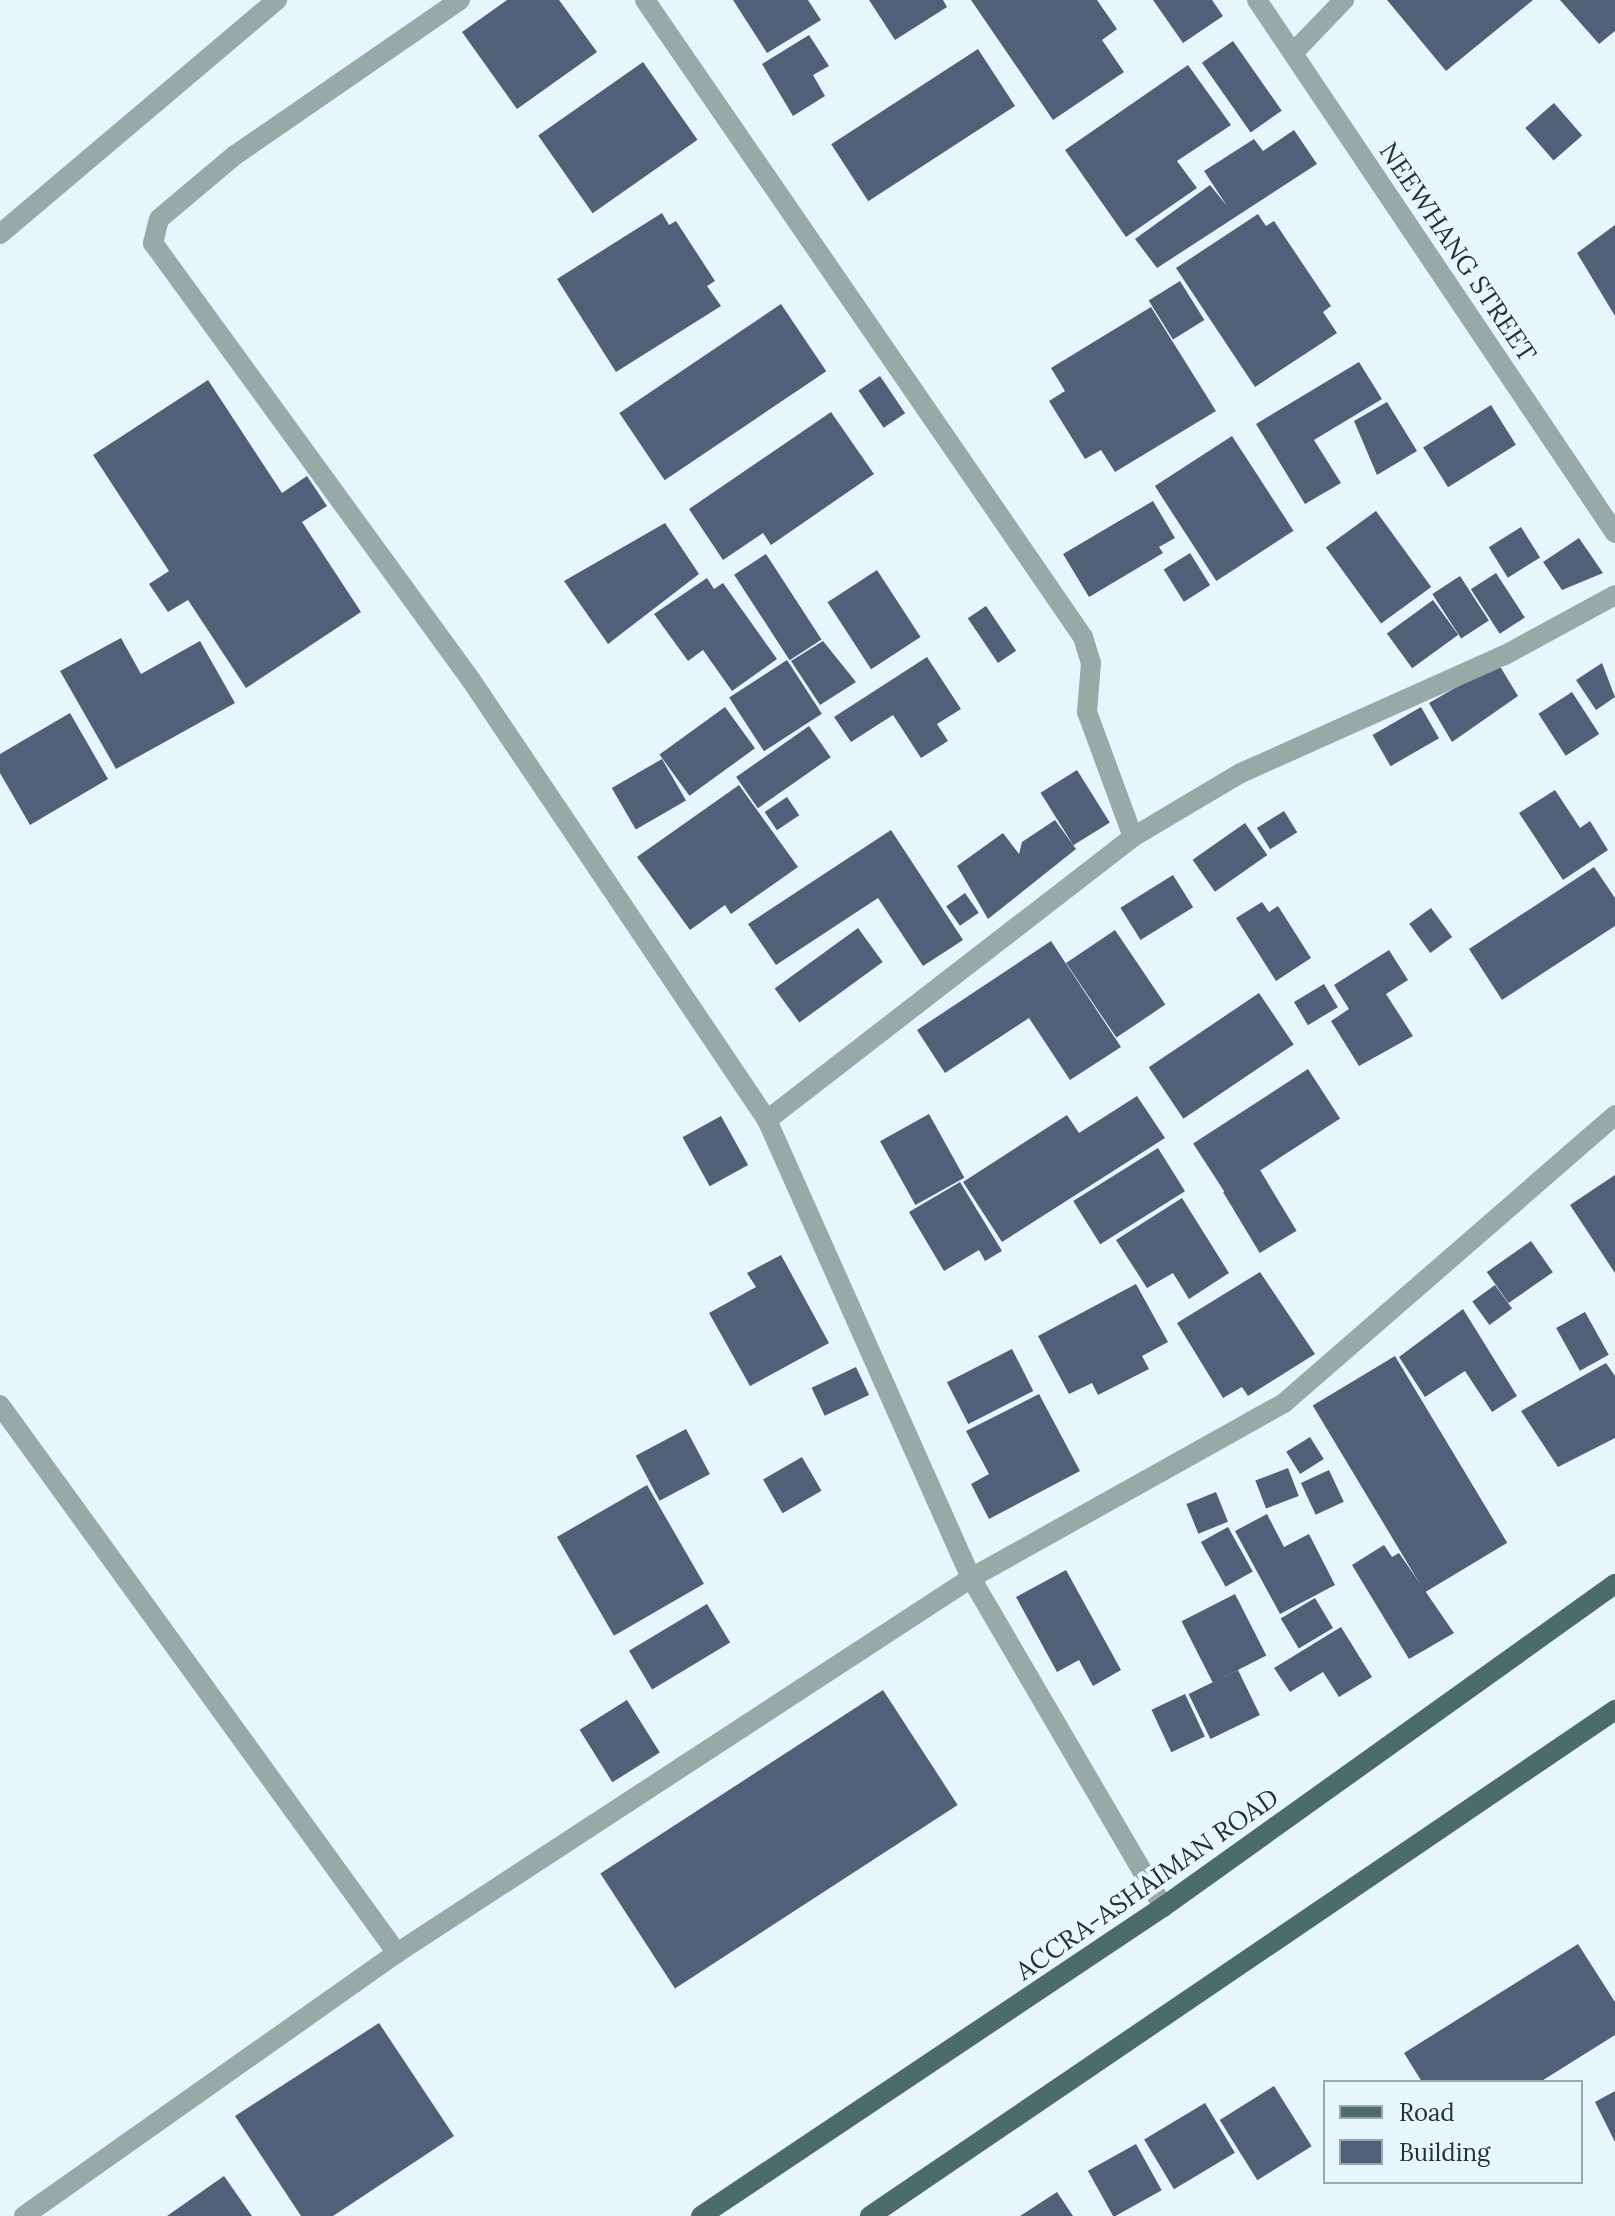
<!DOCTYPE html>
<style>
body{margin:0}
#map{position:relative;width:1615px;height:2216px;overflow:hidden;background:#e7f6fc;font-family:Lora,serif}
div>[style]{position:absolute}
.building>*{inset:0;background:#516079;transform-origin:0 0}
.minor>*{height:20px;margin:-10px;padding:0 10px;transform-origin:10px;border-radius:10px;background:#98a9a8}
.primary>*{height:20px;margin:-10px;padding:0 10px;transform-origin:10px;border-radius:10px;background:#4c6c6a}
span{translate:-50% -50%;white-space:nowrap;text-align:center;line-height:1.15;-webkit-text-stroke:8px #e7f6fc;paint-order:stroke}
.street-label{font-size:26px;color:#243238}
.legend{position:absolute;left:1323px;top:2080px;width:260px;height:104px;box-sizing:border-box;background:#e7f6fc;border:2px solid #99a8ae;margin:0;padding:10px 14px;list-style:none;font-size:24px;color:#243238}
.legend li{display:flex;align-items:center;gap:16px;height:40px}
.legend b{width:40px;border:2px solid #99a8ae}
</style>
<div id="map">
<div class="building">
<div style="clip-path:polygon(507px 0,559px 0,597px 52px,517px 109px,462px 32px)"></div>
<div style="clip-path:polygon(733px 0,808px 0,821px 20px,767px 53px)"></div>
<div style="clip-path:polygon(869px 0,943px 0,947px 7px,895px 40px)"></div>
<div style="clip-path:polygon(971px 0,1097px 0,1117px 29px,1102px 40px,1124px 72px,1053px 120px)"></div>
<div style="clip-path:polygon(1153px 0,1212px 0,1223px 16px,1183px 43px)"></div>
<div style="clip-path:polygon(1387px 0,1533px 0,1446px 71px)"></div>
<div style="clip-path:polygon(1560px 0,1615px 0,1615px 31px,1599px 44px)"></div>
<div style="clip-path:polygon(809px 35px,829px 66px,813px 75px,825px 96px,793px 116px,762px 64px)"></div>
<div style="left:1233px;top:41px;width:85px;height:38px;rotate:55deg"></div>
<div style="left:978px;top:49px;width:68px;height:175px;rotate:57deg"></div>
<div style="left:643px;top:62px;width:95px;height:128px;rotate:55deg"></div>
<div style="clip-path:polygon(1188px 65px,1231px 125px,1177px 161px,1197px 188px,1126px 237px,1065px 150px)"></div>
<div style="left:1554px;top:103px;width:43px;height:38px;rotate:49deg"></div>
<div style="clip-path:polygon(1294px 130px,1317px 164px,1157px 268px,1135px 239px,1210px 185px,1227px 206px,1204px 171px,1254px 139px,1263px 151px)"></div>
<div style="clip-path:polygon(662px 213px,669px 225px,676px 221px,715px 281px,707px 286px,721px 306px,616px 372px,557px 279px)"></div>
<div style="clip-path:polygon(1258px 214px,1266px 226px,1274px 221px,1331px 306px,1323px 312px,1337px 333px,1255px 387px,1176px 268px)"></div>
<div style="clip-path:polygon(1615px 225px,1615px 316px,1577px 253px)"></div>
<div style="left:1180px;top:281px;width:46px;height:37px;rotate:58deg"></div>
<div style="left:781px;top:304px;width:81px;height:195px;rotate:56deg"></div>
<div style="clip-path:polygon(1151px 307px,1216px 411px,1115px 472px,1101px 450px,1085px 459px,1049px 401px,1065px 391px,1051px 368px)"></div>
<div style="clip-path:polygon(1359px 362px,1382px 399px,1314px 440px,1341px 483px,1305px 504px,1256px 424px)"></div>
<div style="left:880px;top:376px;width:45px;height:26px;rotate:56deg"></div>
<div style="clip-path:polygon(208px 380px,282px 493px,307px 476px,327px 506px,302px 522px,361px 612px,246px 688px,188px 600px,168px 612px,149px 584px,169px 571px,93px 455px)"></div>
<div style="clip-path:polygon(1387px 402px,1417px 451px,1377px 475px,1354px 421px)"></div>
<div style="left:1491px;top:405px;width:47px;height:80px;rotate:58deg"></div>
<div style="clip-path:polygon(831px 412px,874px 474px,771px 545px,763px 533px,723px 560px,689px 509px)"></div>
<div style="left:1232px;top:436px;width:113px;height:92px;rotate:57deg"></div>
<div style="clip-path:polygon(1153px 501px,1175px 538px,1159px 547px,1163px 553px,1089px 597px,1063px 554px)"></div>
<div style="left:1376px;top:511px;width:94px;height:62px;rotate:54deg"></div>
<div style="clip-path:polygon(665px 523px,699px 574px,608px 644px,564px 581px)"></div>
<div style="left:1521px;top:527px;width:36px;height:38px;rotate:58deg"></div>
<div style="clip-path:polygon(1579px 538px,1603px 573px,1562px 590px,1543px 562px)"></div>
<div style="left:1190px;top:553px;width:38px;height:31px;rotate:58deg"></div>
<div style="left:766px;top:554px;width:102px;height:38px;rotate:57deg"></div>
<div style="left:877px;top:570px;width:80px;height:59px;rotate:57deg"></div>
<div style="left:1496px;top:573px;width:53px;height:30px;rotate:57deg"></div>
<div style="left:1460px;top:576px;width:53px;height:33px;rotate:57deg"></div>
<div style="clip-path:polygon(707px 578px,714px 589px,723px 583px,777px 659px,732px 691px,703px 650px,688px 661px,654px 614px)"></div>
<div style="left:1433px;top:600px;width:43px;height:57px;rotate:54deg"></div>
<div style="left:986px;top:606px;width:54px;height:22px;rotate:56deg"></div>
<div style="clip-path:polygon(121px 638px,141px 674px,200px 641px,235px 703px,116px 769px,60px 671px)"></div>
<div style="clip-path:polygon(823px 641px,856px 682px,820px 705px,791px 661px)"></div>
<div style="clip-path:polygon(927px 657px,961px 709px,937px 724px,948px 741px,921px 758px,893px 715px,851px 742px,834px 717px)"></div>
<div style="left:787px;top:660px;width:64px;height:69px;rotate:57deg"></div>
<div style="clip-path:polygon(1498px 663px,1518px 696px,1452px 742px,1429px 703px)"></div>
<div style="clip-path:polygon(1602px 663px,1615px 697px,1596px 710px,1576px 680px)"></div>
<div style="left:1572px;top:692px;width:50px;height:40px;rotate:57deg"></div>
<div style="left:725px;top:707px;width:51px;height:81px;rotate:54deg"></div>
<div style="left:1421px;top:707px;width:36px;height:56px;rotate:60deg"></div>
<div style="clip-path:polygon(70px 713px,108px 779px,30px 825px,0 773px,0 754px)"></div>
<div style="left:809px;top:726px;width:38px;height:89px;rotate:55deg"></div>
<div style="left:662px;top:759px;width:48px;height:58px;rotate:60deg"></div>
<div style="left:1077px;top:770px;width:62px;height:43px;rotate:58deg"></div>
<div style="clip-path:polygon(739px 785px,798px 867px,731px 914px,725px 905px,690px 930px,637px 857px)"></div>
<div style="clip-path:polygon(1555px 790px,1580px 828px,1590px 821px,1608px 850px,1563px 880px,1519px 813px)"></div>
<div style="left:787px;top:797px;width:22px;height:27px;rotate:56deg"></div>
<div style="left:1284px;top:811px;width:25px;height:32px;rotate:58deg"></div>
<div style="clip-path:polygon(1055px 820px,1076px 849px,988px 919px,957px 866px,1003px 833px,1019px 854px,1022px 842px)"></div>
<div style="left:1245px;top:823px;width:39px;height:64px;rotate:55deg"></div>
<div style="clip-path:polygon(891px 830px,963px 940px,923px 966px,878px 898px,776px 965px,748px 924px)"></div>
<div style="clip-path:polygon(1594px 867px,1615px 898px,1615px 926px,1502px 1000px,1469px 949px)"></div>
<div style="left:1173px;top:875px;width:38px;height:62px;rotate:58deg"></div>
<div style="left:965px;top:893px;width:24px;height:23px;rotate:55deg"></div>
<div style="clip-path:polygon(1262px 902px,1269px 912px,1278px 906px,1311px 958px,1276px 981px,1236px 918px)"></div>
<div style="left:1431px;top:908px;width:36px;height:27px;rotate:54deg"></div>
<div style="left:858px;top:928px;width:42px;height:103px;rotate:54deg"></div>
<div style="left:1115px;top:930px;width:90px;height:59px;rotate:56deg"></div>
<div style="clip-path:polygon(1051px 941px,1121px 1047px,1070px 1080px,1029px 1018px,945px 1073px,917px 1030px)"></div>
<div style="clip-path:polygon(1389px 950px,1408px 980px,1386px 994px,1413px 1036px,1359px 1066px,1331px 1021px,1349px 1009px,1334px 985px)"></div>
<div style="left:1324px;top:984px;width:27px;height:35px;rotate:59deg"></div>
<div style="left:1259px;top:993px;width:62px;height:133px;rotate:56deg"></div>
<div style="left:1308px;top:1069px;width:59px;height:137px;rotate:57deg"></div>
<div style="clip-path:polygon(1137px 1096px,1165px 1138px,1002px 1242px,963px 1182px,1067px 1115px,1079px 1133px)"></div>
<div style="left:929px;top:1114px;width:73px;height:56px;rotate:61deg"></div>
<div style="left:721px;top:1116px;width:56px;height:44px;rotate:61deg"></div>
<div style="left:1158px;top:1148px;width:51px;height:100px;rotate:58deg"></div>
<div style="left:1260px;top:1170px;width:71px;height:43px;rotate:59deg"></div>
<div style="clip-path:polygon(1615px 1175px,1615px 1273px,1570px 1205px)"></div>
<div style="clip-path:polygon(960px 1182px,1002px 1251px,985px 1261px,979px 1250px,944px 1271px,909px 1212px)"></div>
<div style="clip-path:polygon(1182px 1198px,1229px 1273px,1189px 1299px,1173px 1273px,1147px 1288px,1116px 1240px)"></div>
<div style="left:1531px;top:1241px;width:38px;height:54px;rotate:55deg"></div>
<div style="clip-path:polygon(781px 1255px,829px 1343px,750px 1386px,709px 1313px,756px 1287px,747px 1273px)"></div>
<div style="clip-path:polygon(1260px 1272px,1315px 1354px,1248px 1396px,1242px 1387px,1223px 1398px,1177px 1323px)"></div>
<div style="clip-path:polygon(1136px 1284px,1168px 1342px,1142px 1356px,1149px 1369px,1098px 1395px,1092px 1383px,1069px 1394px,1038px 1336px)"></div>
<div style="left:1495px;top:1285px;width:29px;height:28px;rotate:54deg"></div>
<div style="clip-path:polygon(1463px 1309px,1517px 1396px,1492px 1412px,1465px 1371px,1425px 1397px,1399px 1357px)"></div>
<div style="left:1585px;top:1312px;width:49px;height:33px;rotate:61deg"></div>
<div style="left:1012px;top:1349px;width:47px;height:73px;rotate:63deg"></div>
<div style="left:1395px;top:1356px;width:218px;height:96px;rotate:59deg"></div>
<div style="clip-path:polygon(1606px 1363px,1615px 1376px,1615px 1438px,1558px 1467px,1521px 1411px)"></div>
<div style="left:856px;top:1367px;width:31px;height:49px;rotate:65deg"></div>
<div style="clip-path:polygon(1039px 1394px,1080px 1471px,989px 1519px,971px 1484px,989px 1474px,966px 1431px)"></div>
<div style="left:686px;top:1429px;width:51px;height:57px;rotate:62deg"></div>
<div style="left:1310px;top:1437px;width:26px;height:28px;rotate:58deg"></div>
<div style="left:802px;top:1457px;width:39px;height:45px;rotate:60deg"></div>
<div style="left:1288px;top:1468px;width:30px;height:35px;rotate:69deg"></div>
<div style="left:1329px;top:1470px;width:35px;height:31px;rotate:65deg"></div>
<div style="left:647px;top:1485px;width:114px;height:104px;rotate:60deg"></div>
<div style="left:1216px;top:1492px;width:32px;height:32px;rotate:68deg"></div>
<div style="clip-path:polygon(1267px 1514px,1284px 1547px,1309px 1534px,1335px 1585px,1280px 1614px,1235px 1531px)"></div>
<div style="left:1228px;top:1527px;width:51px;height:31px;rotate:61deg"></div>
<div style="clip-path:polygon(1384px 1545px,1392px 1557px,1399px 1553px,1454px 1633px,1409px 1659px,1352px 1565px)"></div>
<div style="clip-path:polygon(1066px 1570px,1121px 1670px,1093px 1686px,1079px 1660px,1057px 1672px,1016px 1597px)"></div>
<div style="left:1235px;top:1594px;width:69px;height:60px;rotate:63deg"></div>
<div style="left:1315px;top:1598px;width:35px;height:40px;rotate:59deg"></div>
<div style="left:707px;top:1604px;width:45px;height:91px;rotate:59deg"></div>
<div style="clip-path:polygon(1341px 1627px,1372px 1677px,1339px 1697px,1323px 1672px,1290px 1692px,1274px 1668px)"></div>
<div style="left:1238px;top:1670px;width:50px;height:55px;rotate:64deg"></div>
<div style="left:883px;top:1690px;width:137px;height:337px;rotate:57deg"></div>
<div style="left:1185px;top:1694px;width:47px;height:37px;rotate:65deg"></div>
<div style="left:627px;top:1700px;width:62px;height:56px;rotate:58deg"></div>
<div style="clip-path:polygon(1578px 1944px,1615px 2002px,1615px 2035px,1540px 2082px,1422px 2082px,1404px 2053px)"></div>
<div style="clip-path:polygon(379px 2023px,454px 2136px,333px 2216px,301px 2216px,235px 2116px)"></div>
<div style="left:1274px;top:2086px;width:71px;height:64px;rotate:58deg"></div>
<div style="clip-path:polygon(1615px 2091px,1615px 2142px,1595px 2102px)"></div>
<div style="left:1205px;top:2103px;width:58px;height:71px;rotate:59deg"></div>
<div style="left:1136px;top:2144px;width:53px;height:55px;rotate:61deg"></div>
<div style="clip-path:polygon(224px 2176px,252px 2216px,167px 2216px)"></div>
<div style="clip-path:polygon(1057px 2192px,1073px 2216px,1020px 2216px)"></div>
</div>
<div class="minor">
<div style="left:460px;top:0;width:273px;rotate:145.4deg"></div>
<div style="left:235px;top:155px;width:99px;rotate:139.9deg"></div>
<div style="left:159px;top:219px;width:25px;rotate:104deg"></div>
<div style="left:153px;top:243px;width:540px;rotate:53.96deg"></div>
<div style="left:471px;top:680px;width:530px;rotate:56.07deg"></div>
<div style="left:767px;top:1120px;width:501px;rotate:65.99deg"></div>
<div style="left:971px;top:1578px;width:381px;rotate:59.7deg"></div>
<div style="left:645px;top:0;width:773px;rotate:55.49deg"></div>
<div style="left:1083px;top:637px;width:27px;rotate:73deg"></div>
<div style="left:1091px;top:663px;width:49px;rotate:94.7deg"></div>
<div style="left:1087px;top:712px;width:133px;rotate:69.8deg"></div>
<div style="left:1257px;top:0;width:642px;rotate:56.11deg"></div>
<div style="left:1293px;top:53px;width:74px;rotate:-46.1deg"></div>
<div style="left:0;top:234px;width:363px;rotate:-40.2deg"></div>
<div style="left:767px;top:1120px;width:463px;rotate:-37.7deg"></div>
<div style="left:1133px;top:837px;width:126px;rotate:-30.7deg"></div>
<div style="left:1241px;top:773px;width:289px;rotate:-24.1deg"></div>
<div style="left:1505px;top:655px;width:125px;rotate:-28.6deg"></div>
<div style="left:0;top:1405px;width:677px;rotate:54.08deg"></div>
<div style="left:24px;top:2216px;width:456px;rotate:-35.2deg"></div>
<div style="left:397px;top:1953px;width:686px;rotate:-33.16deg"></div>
<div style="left:971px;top:1578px;width:359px;rotate:-29.2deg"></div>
<div style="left:1284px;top:1403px;width:439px;rotate:-41deg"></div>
</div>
<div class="primary">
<div style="left:701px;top:2216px;width:556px;rotate:-33.78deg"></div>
<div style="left:1163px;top:1907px;width:556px;rotate:-35.55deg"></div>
<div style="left:870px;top:2216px;width:901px;rotate:-34.18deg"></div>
</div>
<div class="street-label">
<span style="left:1458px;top:252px;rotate:56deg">NEEWHANG STREET</span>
<span style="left:1147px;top:1884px;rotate:-35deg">ACCRA-ASHAIMAN ROAD</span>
</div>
<ul class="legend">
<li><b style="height:10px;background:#4c6c6a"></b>Road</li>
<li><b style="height:22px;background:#516079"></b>Building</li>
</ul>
</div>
